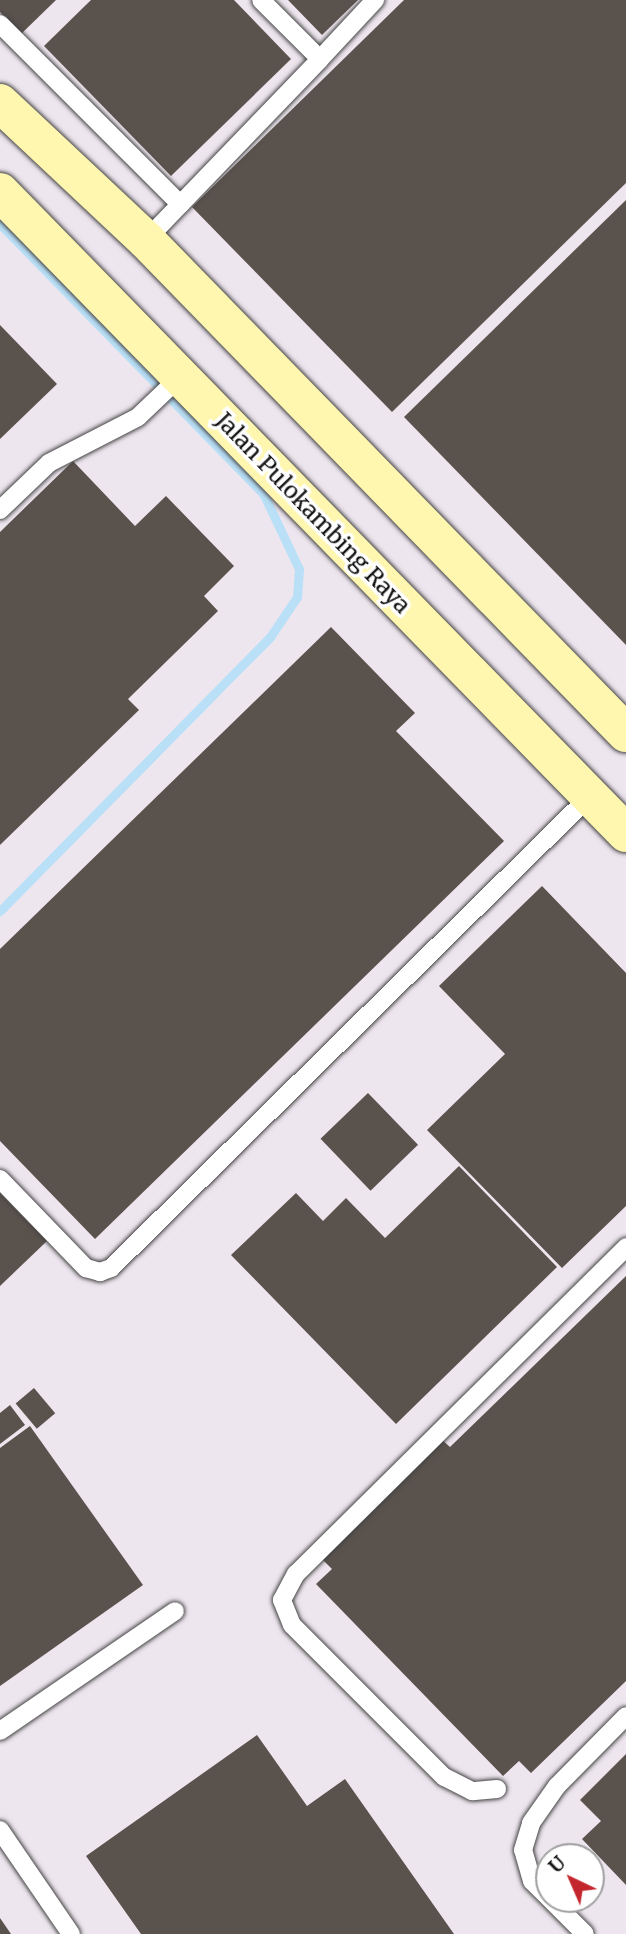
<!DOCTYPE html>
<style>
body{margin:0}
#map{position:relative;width:626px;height:1934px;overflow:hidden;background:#fffdf5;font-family:Merriweather,serif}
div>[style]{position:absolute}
.industrial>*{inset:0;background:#eee6ef}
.stream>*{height:9px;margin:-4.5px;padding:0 4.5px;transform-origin:4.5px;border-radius:4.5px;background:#b9e0f7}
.building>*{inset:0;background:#5a524d;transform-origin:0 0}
.roads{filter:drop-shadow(0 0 2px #444) drop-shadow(0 0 2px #444)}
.lane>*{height:18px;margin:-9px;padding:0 9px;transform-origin:9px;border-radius:9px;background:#fff}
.secondary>*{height:38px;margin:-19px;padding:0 19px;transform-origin:19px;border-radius:19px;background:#fff6b0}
span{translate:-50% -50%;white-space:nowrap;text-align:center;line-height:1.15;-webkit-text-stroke:7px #fff;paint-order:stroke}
.street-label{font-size:23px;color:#111}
.north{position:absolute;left:535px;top:1843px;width:70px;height:70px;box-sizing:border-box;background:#fff;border:2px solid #a0a0a0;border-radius:50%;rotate:316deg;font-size:19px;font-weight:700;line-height:28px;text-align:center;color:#111}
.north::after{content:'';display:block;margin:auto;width:24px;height:32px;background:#c4262e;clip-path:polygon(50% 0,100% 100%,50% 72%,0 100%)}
</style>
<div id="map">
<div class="industrial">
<div style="clip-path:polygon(evenodd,0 0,626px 0,626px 1934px,0 1934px,0 0,549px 1857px,591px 1857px,591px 1899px,549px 1899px,549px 1857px)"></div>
</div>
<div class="stream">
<div style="left:0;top:224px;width:378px;rotate:45.7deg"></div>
<div style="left:264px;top:495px;width:82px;rotate:64.7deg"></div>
<div style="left:299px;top:569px;width:28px;rotate:94deg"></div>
<div style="left:297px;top:597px;width:48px;rotate:124deg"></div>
<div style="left:270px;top:637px;width:385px;rotate:134.6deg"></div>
</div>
<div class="building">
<div style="clip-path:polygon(0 0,56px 0,21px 34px,0 12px)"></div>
<div style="clip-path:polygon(91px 0,234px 0,291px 59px,171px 176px,44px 46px)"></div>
<div style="clip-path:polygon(288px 0,358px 0,322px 35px)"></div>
<div style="clip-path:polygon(404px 0,626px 0,626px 183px,392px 412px,192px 207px)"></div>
<div style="clip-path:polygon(626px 200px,626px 645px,404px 417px)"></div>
<div style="clip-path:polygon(0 325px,57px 384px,0 439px)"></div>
<div style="clip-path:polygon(73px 461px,135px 526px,166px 496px,234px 566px,204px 596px,218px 611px,128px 699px,139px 710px,0 845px,0 532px)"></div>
<div style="clip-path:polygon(331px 627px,415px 713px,396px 731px,504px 841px,95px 1239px,0 1141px,0 949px)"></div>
<div style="clip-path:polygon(542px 886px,626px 973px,626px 1206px,562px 1268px,427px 1130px,505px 1054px,439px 986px)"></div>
<div style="left:368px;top:1093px;width:72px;height:66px;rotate:46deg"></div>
<div style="clip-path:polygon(459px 1166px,557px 1267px,396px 1424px,231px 1255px,296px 1193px,323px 1221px,346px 1198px,385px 1238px)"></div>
<div style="clip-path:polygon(0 1193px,47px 1241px,0 1286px)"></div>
<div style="clip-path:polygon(626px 1276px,626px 1681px,531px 1773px,519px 1761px,503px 1776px,316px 1584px,332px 1569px,319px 1556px,439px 1437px,450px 1447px)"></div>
<div style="left:34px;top:1388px;width:33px;height:24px;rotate:50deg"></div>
<div style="clip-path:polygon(10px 1405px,25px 1425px,0 1444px,0 1413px)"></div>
<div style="clip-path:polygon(30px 1426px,143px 1585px,0 1686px,0 1448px)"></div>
<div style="clip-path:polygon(257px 1735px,307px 1806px,345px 1779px,454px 1934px,141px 1934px,86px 1856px)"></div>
<div style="clip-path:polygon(626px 1754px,626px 1885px,582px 1839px,601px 1821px,580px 1800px)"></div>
<div style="clip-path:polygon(0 1918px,11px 1934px,0 1934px)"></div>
</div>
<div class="roads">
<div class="lane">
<div style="left:0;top:24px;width:255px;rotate:45deg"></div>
<div style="left:320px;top:59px;width:81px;rotate:-47deg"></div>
<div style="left:146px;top:240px;width:251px;rotate:-46.1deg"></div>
<div style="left:320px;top:59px;width:83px;rotate:-135deg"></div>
<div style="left:0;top:510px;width:68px;rotate:-43.8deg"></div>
<div style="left:49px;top:463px;width:100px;rotate:-27.3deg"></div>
<div style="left:138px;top:417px;width:58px;rotate:-43.6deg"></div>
<div style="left:0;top:1179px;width:124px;rotate:46deg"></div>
<div style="left:86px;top:1268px;width:15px;rotate:16deg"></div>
<div style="left:100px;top:1272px;width:12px;rotate:-20deg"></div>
<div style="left:111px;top:1268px;width:672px;rotate:-44.58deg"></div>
<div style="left:0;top:1731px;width:212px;rotate:-34.4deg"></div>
<div style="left:497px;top:1789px;width:25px;rotate:175deg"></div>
<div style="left:472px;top:1791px;width:31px;rotate:-153deg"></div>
<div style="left:444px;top:1777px;width:215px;rotate:-135deg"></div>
<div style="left:292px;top:1625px;width:27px;rotate:-112deg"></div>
<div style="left:282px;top:1600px;width:30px;rotate:-62deg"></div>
<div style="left:296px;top:1574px;width:465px;rotate:-44.7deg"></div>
<div style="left:0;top:1830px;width:126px;rotate:55.7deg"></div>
<div style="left:549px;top:1898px;width:24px;rotate:-135deg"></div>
<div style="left:532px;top:1881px;width:32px;rotate:-106deg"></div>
<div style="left:523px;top:1850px;width:28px;rotate:-73deg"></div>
<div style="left:531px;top:1823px;width:45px;rotate:-54.9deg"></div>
<div style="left:557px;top:1786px;width:98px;rotate:-45.4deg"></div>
<div style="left:550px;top:1899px;width:49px;rotate:45deg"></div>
</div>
<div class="secondary">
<div style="left:0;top:103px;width:200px;rotate:43.2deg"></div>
<div style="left:146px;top:240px;width:688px;rotate:45.77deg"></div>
<div style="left:0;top:192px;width:896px;rotate:45.68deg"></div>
</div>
</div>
<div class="street-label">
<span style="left:313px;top:513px;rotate:46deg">Jalan Pulokambing Raya</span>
</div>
<div class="north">U</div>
</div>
